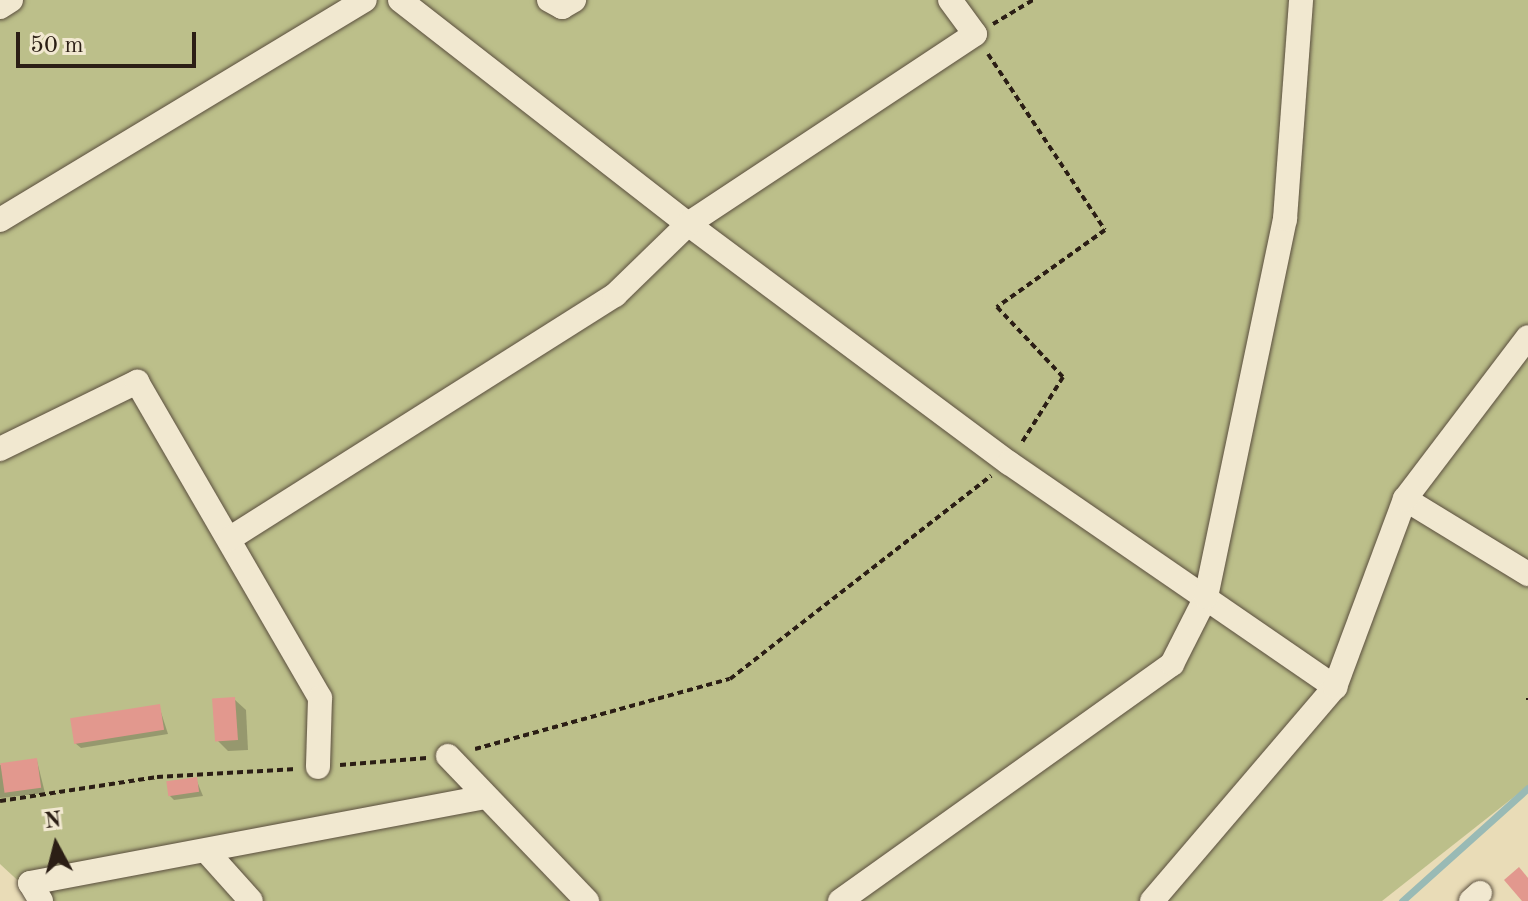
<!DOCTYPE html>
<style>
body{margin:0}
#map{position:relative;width:1528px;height:901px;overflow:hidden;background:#e9dcb7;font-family:"Old Standard TT",serif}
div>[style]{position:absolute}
.green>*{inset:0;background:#bcbf8a}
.shadow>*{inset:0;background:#0003}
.stream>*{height:7px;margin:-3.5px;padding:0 3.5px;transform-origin:3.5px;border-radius:3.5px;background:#99bab5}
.building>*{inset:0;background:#e2988e;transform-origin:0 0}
.path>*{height:4px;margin-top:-2px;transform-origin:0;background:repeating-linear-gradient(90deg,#2b1e15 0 6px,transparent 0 10px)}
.roads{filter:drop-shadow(0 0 2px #5a4e3e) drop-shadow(0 0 2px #5a4e3e)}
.minor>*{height:24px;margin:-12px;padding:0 12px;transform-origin:12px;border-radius:12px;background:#f1e8d0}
span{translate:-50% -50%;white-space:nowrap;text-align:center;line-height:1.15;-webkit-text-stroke:6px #f1e8d0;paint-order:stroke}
.north{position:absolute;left:16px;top:805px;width:80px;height:80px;-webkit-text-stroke:6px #f1e8d0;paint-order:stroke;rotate:353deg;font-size:22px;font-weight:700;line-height:32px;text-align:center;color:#2b1e15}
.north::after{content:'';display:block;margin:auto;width:28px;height:36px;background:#2b1e15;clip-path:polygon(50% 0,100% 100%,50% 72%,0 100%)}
.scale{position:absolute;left:16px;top:32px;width:180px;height:36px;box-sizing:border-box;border:4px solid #2b1e15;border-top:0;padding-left:10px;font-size:24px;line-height:28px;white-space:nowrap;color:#2b1e15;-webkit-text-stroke:6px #f1e8d0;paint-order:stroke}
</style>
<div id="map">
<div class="green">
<div style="clip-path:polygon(0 0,1528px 0,1528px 786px,1382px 901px,40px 901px,0 864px)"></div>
</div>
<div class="shadow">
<div style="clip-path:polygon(234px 699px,246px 710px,248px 750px,228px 751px,217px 740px)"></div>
<div style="clip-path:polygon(159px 706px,168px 734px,81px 748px,75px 743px)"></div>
<div style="clip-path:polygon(37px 761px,45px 793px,0 798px,0 765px)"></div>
<div style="clip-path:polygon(196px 779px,203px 796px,174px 800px,169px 795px)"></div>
</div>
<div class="stream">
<div style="left:1402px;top:901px;width:169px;rotate:-41.9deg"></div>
</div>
<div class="building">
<div style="left:235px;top:697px;width:43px;height:23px;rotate:86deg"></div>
<div style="left:160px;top:704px;width:26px;height:91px;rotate:81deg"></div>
<div style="left:37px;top:758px;width:30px;height:37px;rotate:82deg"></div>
<div style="left:197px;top:777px;width:15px;height:31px;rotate:82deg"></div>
<div style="clip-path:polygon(1519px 867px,1528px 878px,1528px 901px,1522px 901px,1504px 880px)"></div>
</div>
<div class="path">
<div style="left:993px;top:24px;width:47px;rotate:-31deg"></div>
<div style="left:988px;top:54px;width:211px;rotate:56.4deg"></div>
<div style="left:1105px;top:230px;width:133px;rotate:144.5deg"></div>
<div style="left:997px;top:307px;width:96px;rotate:46.7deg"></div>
<div style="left:1063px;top:377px;width:79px;rotate:122.1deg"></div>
<div style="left:1528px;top:698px;width:2px;rotate:90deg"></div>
<div style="left:475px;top:749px;width:264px;rotate:-15.4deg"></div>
<div style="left:730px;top:679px;width:331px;rotate:-37.9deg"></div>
<div style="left:340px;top:765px;width:87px;rotate:-4.6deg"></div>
<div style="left:0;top:801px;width:159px;rotate:-8.7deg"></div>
<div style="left:157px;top:777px;width:139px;rotate:-3.3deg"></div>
</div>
<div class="roads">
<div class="minor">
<div style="left:400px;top:0;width:365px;rotate:37.9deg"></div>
<div style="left:688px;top:224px;width:400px;rotate:36.7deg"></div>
<div style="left:1009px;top:463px;width:396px;rotate:34.5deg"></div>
<div style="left:549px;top:0;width:15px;rotate:28deg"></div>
<div style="left:562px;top:7px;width:14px;rotate:-30deg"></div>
<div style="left:0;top:7px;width:13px;rotate:-32deg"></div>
<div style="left:0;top:220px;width:426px;rotate:-31.1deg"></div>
<div style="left:0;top:449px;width:153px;rotate:-26.1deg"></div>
<div style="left:137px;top:382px;width:365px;rotate:59.9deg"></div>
<div style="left:320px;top:698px;width:69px;rotate:91.7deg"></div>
<div style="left:1405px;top:499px;width:144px;rotate:31.4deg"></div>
<div style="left:229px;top:539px;width:457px;rotate:-32.3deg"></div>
<div style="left:615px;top:295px;width:102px;rotate:-44.2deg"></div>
<div style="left:688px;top:224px;width:344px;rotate:-33.5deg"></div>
<div style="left:975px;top:34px;width:42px;rotate:-126.3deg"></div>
<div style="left:448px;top:756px;width:201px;rotate:46.2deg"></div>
<div style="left:208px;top:853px;width:64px;rotate:48.1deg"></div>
<div style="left:41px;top:901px;width:21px;rotate:-121deg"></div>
<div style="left:30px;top:883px;width:462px;rotate:-10.7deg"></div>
<div style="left:840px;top:901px;width:408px;rotate:-35.5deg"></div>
<div style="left:1172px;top:664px;width:75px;rotate:-63.1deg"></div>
<div style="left:1206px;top:597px;width:386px;rotate:-78.2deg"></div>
<div style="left:1285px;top:219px;width:220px;rotate:-85.8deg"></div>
<div style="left:1152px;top:901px;width:282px;rotate:-49.5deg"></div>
<div style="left:1335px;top:687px;width:201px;rotate:-69.6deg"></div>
<div style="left:1405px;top:499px;width:203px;rotate:-52.8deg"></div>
<div style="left:1471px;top:901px;width:12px;rotate:-42deg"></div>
</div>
</div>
<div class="north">N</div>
<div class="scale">50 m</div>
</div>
